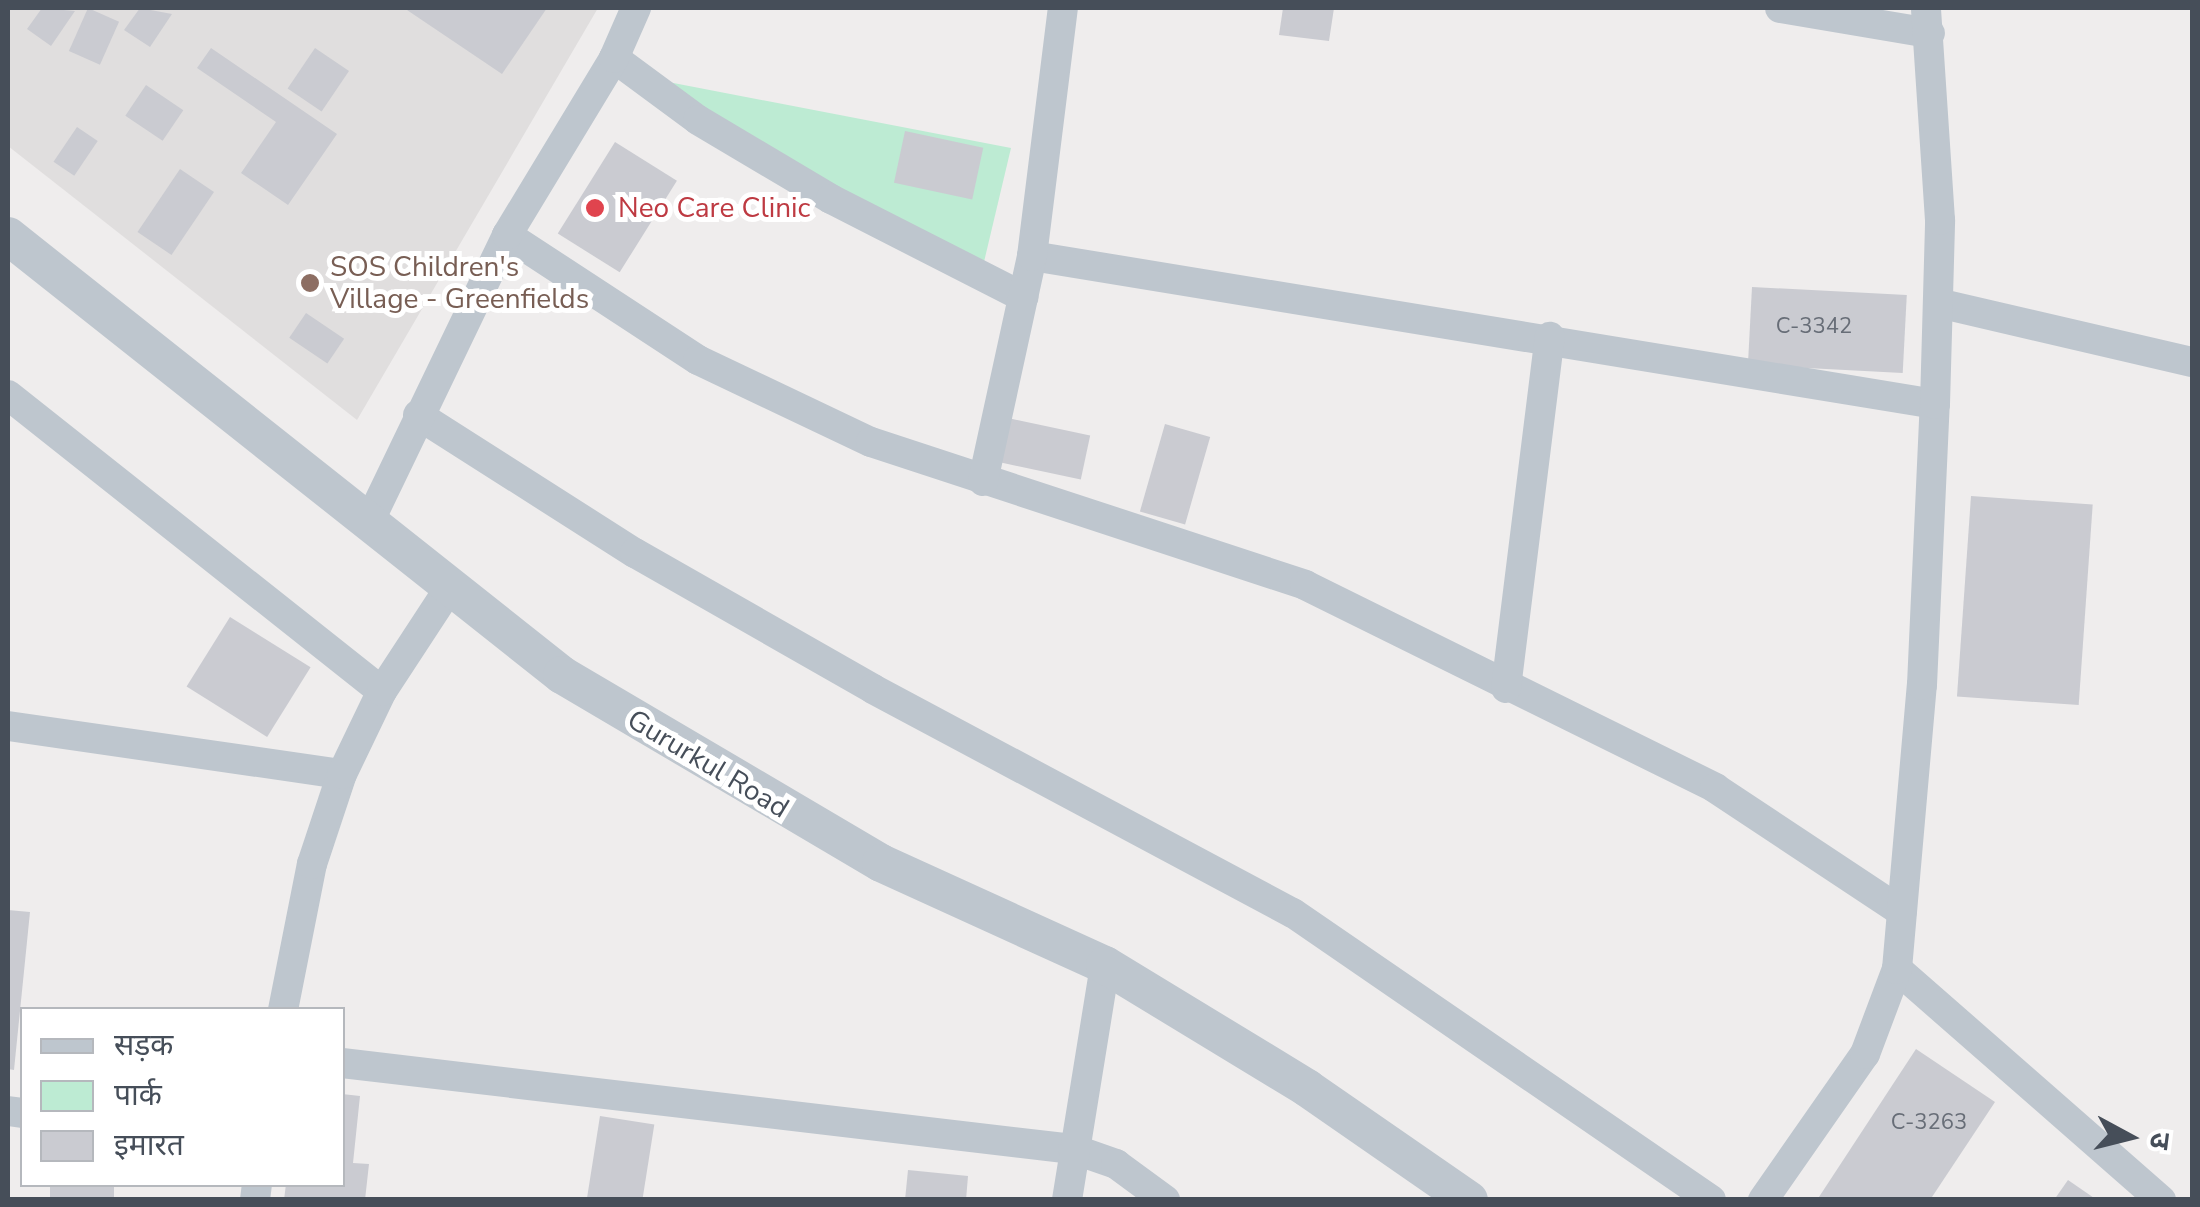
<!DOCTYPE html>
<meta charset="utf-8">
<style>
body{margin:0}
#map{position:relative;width:2200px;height:1207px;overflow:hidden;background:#efeded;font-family:"Nunito Sans","Noto Sans Devanagari",sans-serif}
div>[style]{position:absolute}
.education>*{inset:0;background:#e0dede}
.green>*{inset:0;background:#bdebd3}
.building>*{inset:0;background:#cacbd1;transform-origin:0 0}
.minor>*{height:30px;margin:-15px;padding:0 15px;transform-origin:15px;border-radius:15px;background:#bec6ce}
.tertiary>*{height:38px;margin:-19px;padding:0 19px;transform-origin:19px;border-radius:19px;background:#bec6ce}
.dots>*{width:28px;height:28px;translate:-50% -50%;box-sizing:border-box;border:5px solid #fff;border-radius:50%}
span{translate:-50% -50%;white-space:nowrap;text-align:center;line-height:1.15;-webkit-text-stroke:10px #fff;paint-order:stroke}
.number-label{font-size:22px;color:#676d77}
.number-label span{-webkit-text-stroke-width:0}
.health-label{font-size:28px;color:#be3a42}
.left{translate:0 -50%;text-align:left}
.education-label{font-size:28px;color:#785e54}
.street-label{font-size:28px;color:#464e59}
.frame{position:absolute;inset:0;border:10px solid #464e59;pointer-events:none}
.legend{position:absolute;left:20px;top:1007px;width:325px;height:180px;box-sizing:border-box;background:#fff;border:2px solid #b5b8bd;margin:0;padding:12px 18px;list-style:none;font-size:30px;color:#464e59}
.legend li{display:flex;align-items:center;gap:20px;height:50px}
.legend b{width:50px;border:2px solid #b5b8bd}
.north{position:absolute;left:2080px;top:1087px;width:100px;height:100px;-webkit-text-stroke:8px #fff;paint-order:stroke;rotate:97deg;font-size:28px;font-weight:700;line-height:40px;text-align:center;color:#464e59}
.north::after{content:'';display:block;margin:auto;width:35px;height:45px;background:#464e59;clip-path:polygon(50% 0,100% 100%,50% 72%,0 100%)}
</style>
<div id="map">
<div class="education">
<div style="clip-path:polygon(8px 8px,598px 8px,357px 420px,8px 146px)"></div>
</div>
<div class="green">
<div style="clip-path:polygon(632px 75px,1011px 148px,979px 283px)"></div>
</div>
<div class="building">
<div style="clip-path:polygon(42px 8px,75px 11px,51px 46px,27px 29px)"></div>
<div style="left:88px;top:8px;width:34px;height:47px;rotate:24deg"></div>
<div style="clip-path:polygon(140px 8px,172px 14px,150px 47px,124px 30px)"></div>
<div style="clip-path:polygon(404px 8px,547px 8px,502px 74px)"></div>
<div style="clip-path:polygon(1283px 8px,1334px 8px,1329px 41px,1279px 35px)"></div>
<div style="clip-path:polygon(211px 48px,337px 134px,288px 205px,241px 173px,276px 122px,197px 68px)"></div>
<div style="left:315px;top:48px;width:41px;height:49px;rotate:34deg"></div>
<div style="left:146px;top:85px;width:45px;height:37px;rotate:34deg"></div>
<div style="left:77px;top:127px;width:25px;height:42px;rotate:34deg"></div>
<div style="left:905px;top:131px;width:80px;height:53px;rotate:12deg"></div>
<div style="left:615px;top:142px;width:73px;height:108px;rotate:32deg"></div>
<div style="left:180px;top:169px;width:41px;height:76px;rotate:34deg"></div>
<div style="left:1752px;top:287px;width:155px;height:78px;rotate:3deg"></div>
<div style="left:306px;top:313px;width:46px;height:30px;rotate:34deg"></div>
<div style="left:1008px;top:418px;width:84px;height:45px;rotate:12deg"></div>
<div style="left:1165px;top:424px;width:47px;height:91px;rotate:16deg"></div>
<div style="left:1971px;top:496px;width:122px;height:201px;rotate:4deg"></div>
<div style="left:230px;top:617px;width:95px;height:82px;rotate:32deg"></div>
<div style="clip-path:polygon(8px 910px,30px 912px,14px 1070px,8px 1069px)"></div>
<div style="clip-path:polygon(1916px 1049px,1995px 1102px,1930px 1200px,1817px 1200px)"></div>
<div style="clip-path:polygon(342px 1094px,360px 1096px,353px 1163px,369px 1164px,365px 1200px,284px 1200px,286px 1184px,342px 1184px)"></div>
<div style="left:600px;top:1116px;width:55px;height:85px;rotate:9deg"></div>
<div style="clip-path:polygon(908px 1170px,968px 1176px,966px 1200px,905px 1200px)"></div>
<div style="clip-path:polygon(2068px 1180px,2097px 1200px,2054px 1200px)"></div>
<div style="left:50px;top:1184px;width:64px;height:16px"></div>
</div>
<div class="minor">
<div style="left:1780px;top:8px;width:152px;rotate:9.5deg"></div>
<div style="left:614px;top:58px;width:104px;rotate:36.4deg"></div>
<div style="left:698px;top:120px;width:155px;rotate:30.7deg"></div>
<div style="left:831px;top:199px;width:216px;rotate:27deg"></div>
<div style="left:507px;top:235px;width:228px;rotate:33.2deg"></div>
<div style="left:698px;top:360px;width:191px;rotate:25.4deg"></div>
<div style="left:871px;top:442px;width:457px;rotate:18.2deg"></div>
<div style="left:1305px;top:585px;width:458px;rotate:26.3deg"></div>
<div style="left:1715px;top:788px;width:224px;rotate:33.5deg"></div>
<div style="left:1032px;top:256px;width:915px;rotate:9.31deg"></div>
<div style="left:1938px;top:303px;width:261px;rotate:13.1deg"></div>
<div style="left:8px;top:395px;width:477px;rotate:38.4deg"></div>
<div style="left:418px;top:415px;width:257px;rotate:32.5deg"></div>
<div style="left:635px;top:553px;width:274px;rotate:29.7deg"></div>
<div style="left:873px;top:689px;width:476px;rotate:28.1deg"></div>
<div style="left:1293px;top:913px;width:507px;rotate:34.47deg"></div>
<div style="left:983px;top:481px;width:230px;rotate:-77.7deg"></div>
<div style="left:1032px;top:256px;width:250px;rotate:-82.9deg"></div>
<div style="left:371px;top:518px;width:314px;rotate:-64.3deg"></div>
<div style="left:507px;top:235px;width:207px;rotate:-58.8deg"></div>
<div style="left:614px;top:58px;width:55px;rotate:-66.3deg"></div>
<div style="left:1506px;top:688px;width:354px;rotate:-82.9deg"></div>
<div style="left:8px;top:726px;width:337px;rotate:8.2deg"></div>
<div style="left:1897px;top:969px;width:351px;rotate:41.2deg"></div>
<div style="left:283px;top:1010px;width:149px;rotate:-78.8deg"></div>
<div style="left:312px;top:864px;width:95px;rotate:-71.6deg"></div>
<div style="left:342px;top:774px;width:92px;rotate:-64.3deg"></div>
<div style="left:382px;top:691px;width:124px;rotate:-56.8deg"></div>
<div style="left:342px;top:1063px;width:736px;rotate:6.71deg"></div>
<div style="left:1073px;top:1149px;width:46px;rotate:19.2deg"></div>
<div style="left:1116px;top:1164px;width:61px;rotate:36.3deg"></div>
<div style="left:8px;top:1111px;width:14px;rotate:8deg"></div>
<div style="left:255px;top:1200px;width:16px;rotate:-83deg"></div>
<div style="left:1067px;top:1200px;width:238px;rotate:-80.8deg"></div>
<div style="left:1763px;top:1200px;width:178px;rotate:-55.1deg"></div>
<div style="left:1865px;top:1054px;width:91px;rotate:-69.4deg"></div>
<div style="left:1897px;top:969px;width:285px;rotate:-85deg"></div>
<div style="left:1922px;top:685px;width:281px;rotate:-87.4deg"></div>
<div style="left:1935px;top:404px;width:184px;rotate:-88.4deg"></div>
<div style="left:1940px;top:220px;width:212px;rotate:-93.8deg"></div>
</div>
<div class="tertiary">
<div style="left:8px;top:236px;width:707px;rotate:38.39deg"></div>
<div style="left:562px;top:675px;width:370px;rotate:30.5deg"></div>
<div style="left:881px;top:863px;width:246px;rotate:24.5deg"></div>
<div style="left:1105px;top:965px;width:237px;rotate:31.3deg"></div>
<div style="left:1307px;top:1088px;width:197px;rotate:34.7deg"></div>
</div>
<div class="dots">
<div style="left:595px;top:208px;background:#e0444e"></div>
<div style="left:310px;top:283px;background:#8d6e63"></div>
</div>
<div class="number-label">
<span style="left:1814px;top:327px">C-3342</span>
<span style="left:1929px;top:1123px">C-3263</span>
</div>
<div class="health-label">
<span class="left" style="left:618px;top:208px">Neo Care Clinic</span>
</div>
<div class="education-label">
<span class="left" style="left:330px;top:283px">SOS Children's<br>Village - Greenfields</span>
</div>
<div class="street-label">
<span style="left:708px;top:764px;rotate:31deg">Gururkul Road</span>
</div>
<div class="frame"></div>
<ul class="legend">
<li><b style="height:12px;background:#bec6ce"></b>सड़क</li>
<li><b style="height:28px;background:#bdebd3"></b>पार्क</li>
<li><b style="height:28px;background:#cacbd1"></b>इमारत</li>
</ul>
<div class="north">उ</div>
</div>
